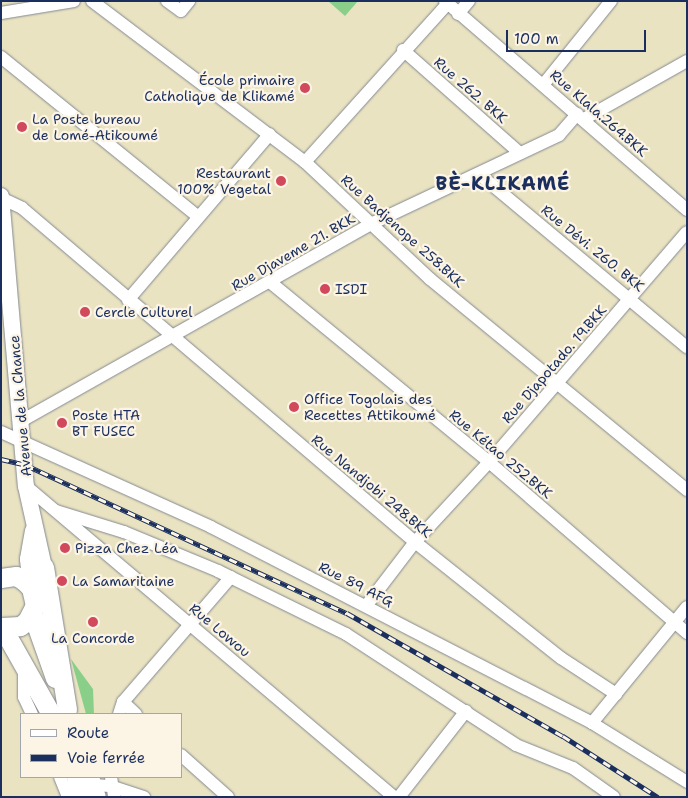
<!DOCTYPE html>
<meta charset="utf-8">
<style>
body{margin:0}
#map{position:relative;width:688px;height:798px;overflow:hidden;background:#eae3c2;font-family:"Shantell Sans",sans-serif}
div>[style]{position:absolute}
.green>*{inset:0;background:#8acf89}
.roads{filter:drop-shadow(0 0 1px #828990) drop-shadow(0 0 1px #828990)}
.minor>*{height:12px;margin:-6px;padding:0 6px;transform-origin:6px;border-radius:6px;background:#fff}
.major>*{height:16px;margin:-8px;padding:0 8px;transform-origin:8px;border-radius:8px;background:#fff}
.highway>*{height:19px;margin:-9.5px;padding:0 9.5px;transform-origin:9.5px;border-radius:9.5px;background:#fff}
.rail>*{height:4.5px;margin-top:-2.25px;transform-origin:0;background:repeating-linear-gradient(90deg,#fcf5e5 0 8px,#1b2f5e 0 16px);box-sizing:border-box;border-block:1px solid #1b2f5e}
.dots>*{width:14px;height:14px;translate:-50% -50%;box-sizing:border-box;border:2px solid #fcf5e5;border-radius:50%}
span{translate:-50% -50%;white-space:nowrap;text-align:center;line-height:1.15;-webkit-text-stroke:4.5px #fcf5e5;paint-order:stroke}
.poi-label{font-size:14px;color:#1b2f5e}
.right{translate:-100% -50%;text-align:right}
.left{translate:0 -50%;text-align:left}
.street-label{font-size:14px;color:#1b2f5e}
.district-label{font-size:19px;color:#1b2f5e;font-weight:700;letter-spacing:1px}
.frame{position:absolute;inset:0;border:2px solid #1b2f5e;pointer-events:none}
.legend{position:absolute;left:20px;top:713px;width:162px;height:65px;box-sizing:border-box;background:#fcf5e5;border:1px solid #a2a6af;margin:0;padding:6px 9px;list-style:none;font-size:15px;color:#1b2f5e}
.legend li{display:flex;align-items:center;gap:10px;height:25px}
.legend b{width:25px;border:1px solid #a2a6af}
.scale{position:absolute;left:506px;top:30px;width:140px;height:22px;box-sizing:border-box;border:2px solid #1b2f5e;border-top:0;padding-left:6px;font-size:15px;line-height:18px;white-space:nowrap;color:#1b2f5e;-webkit-text-stroke:4px #fcf5e5;paint-order:stroke}
</style>
<div id="map">
<div class="green">
<div style="clip-path:polygon(328px 1px,358px 1px,345px 16px)"></div>
<div style="clip-path:polygon(71px 659px,93px 689px,94px 714px,86px 714px)"></div>
</div>
<div class="roads">
<div class="minor">
<div style="left:92px;top:1px;width:267px;rotate:37.1deg"></div>
<div style="left:305px;top:162px;width:171px;rotate:43.1deg"></div>
<div style="left:430px;top:279px;width:333px;rotate:39.4deg"></div>
<div style="left:167px;top:1px;width:17px;rotate:36deg"></div>
<div style="left:181px;top:11px;width:13px;rotate:-51deg"></div>
<div style="left:445px;top:1px;width:320px;rotate:40.8deg"></div>
<div style="left:1px;top:13px;width:74px;rotate:-9.3deg"></div>
<div style="left:458px;top:14px;width:17px;rotate:-50deg"></div>
<div style="left:403px;top:50px;width:156px;rotate:41.4deg"></div>
<div style="left:1px;top:57px;width:252px;rotate:39deg"></div>
<div style="left:543px;top:85px;width:108px;rotate:-51deg"></div>
<div style="left:584px;top:119px;width:118px;rotate:-29.4deg"></div>
<div style="left:305px;top:162px;width:214px;rotate:-48deg"></div>
<div style="left:479px;top:174px;width:271px;rotate:39.8deg"></div>
<div style="left:1px;top:198px;width:23px;rotate:25deg"></div>
<div style="left:22px;top:208px;width:516px;rotate:40.36deg"></div>
<div style="left:415px;top:542px;width:186px;rotate:38.5deg"></div>
<div style="left:561px;top:658px;width:66px;rotate:33.2deg"></div>
<div style="left:270px;top:282px;width:283px;rotate:39.4deg"></div>
<div style="left:489px;top:462px;width:262px;rotate:40.8deg"></div>
<div style="left:128px;top:300px;width:218px;rotate:-49.5deg"></div>
<div style="left:23px;top:420px;width:402px;rotate:-29.4deg"></div>
<div style="left:373px;top:223px;width:206px;rotate:-25.3deg"></div>
<div style="left:559px;top:135px;width:28px;rotate:-49deg"></div>
<div style="left:1px;top:432px;width:230px;rotate:24.3deg"></div>
<div style="left:211px;top:527px;width:428px;rotate:27.2deg"></div>
<div style="left:592px;top:723px;width:112px;rotate:31.8deg"></div>
<div style="left:26px;top:486px;width:482px;rotate:40.2deg"></div>
<div style="left:56px;top:511px;width:71px;rotate:17.2deg"></div>
<div style="left:124px;top:532px;width:102px;rotate:22.5deg"></div>
<div style="left:218px;top:571px;width:143px;rotate:26.2deg"></div>
<div style="left:346px;top:634px;width:203px;rotate:33.1deg"></div>
<div style="left:516px;top:745px;width:61px;rotate:22deg"></div>
<div style="left:573px;top:768px;width:50px;rotate:35.3deg"></div>
<div style="left:366px;top:606px;width:81px;rotate:-52.6deg"></div>
<div style="left:415px;top:542px;width:109px;rotate:-47.2deg"></div>
<div style="left:489px;top:462px;width:303px;rotate:-49.3deg"></div>
<div style="left:24px;top:668px;width:29px;rotate:90deg"></div>
<div style="left:24px;top:697px;width:19px;rotate:65deg"></div>
<div style="left:123px;top:702px;width:18px;rotate:43deg"></div>
<div style="left:119px;top:714px;width:13px;rotate:-72deg"></div>
<div style="left:123px;top:702px;width:165px;rotate:-49.2deg"></div>
<div style="left:592px;top:723px;width:150px;rotate:-50.7deg"></div>
<div style="left:181px;top:755px;width:63px;rotate:41.8deg"></div>
<div style="left:60px;top:777px;width:22px;rotate:68deg"></div>
<div style="left:111px;top:777px;width:20px;rotate:81deg"></div>
<div style="left:92px;top:785px;width:18px;rotate:3deg"></div>
<div style="left:110px;top:786px;width:36px;rotate:18deg"></div>
<div style="left:399px;top:797px;width:109px;rotate:-52.1deg"></div>
</div>
<div class="major">
<div style="left:1px;top:196px;width:291px;rotate:85.1deg"></div>
<div style="left:26px;top:486px;width:83px;rotate:77.5deg"></div>
<div style="left:44px;top:567px;width:12px;rotate:99deg"></div>
<div style="left:31px;top:588px;width:29px;rotate:-96deg"></div>
<div style="left:28px;top:559px;width:29px;rotate:-80deg"></div>
</div>
<div class="highway">
<div style="left:44px;top:567px;width:144px;rotate:80.8deg"></div>
<div style="left:1px;top:578px;width:15px;rotate:-8deg"></div>
<div style="left:16px;top:576px;width:9px;rotate:32deg"></div>
<div style="left:24px;top:581px;width:10px;rotate:45deg"></div>
<div style="left:31px;top:588px;width:17px;rotate:77deg"></div>
<div style="left:35px;top:605px;width:18px;rotate:117deg"></div>
<div style="left:27px;top:621px;width:9px;rotate:144deg"></div>
<div style="left:20px;top:626px;width:19px;rotate:177deg"></div>
<div style="left:32px;top:613px;width:69px;rotate:70.5deg"></div>
<div style="left:2px;top:627px;width:100px;rotate:60.6deg"></div>
<div style="left:76px;top:777px;width:21px;rotate:73deg"></div>
<div style="left:89px;top:777px;width:21px;rotate:71deg"></div>
</div>
</div>
<div class="rail">
<div style="left:1px;top:459px;width:26px;rotate:13deg"></div>
<div style="left:26px;top:465px;width:353px;rotate:24.8deg"></div>
<div style="left:347px;top:613px;width:249px;rotate:29.7deg"></div>
<div style="left:563px;top:736px;width:113px;rotate:32.7deg"></div>
</div>
<div class="dots">
<div style="left:305px;top:88px;background:#d1495b"></div>
<div style="left:22px;top:127px;background:#d1495b"></div>
<div style="left:281px;top:181px;background:#d1495b"></div>
<div style="left:325px;top:289px;background:#d1495b"></div>
<div style="left:85px;top:312px;background:#d1495b"></div>
<div style="left:294px;top:407px;background:#d1495b"></div>
<div style="left:62px;top:423px;background:#d1495b"></div>
<div style="left:65px;top:548px;background:#d1495b"></div>
<div style="left:62px;top:581px;background:#d1495b"></div>
<div style="left:93px;top:622px;background:#d1495b"></div>
</div>
<div class="poi-label">
<span class="right" style="left:295px;top:88px">École primaire<br>Catholique de Klikamé</span>
<span class="left" style="left:32px;top:127px">La Poste bureau<br>de Lomé-Atikoumé</span>
<span class="right" style="left:271px;top:181px">Restaurant<br>100% Vegetal</span>
<span class="left" style="left:335px;top:289px">ISDI</span>
<span class="left" style="left:95px;top:312px">Cercle Culturel</span>
<span class="left" style="left:304px;top:407px">Office Togolais des<br>Recettes Attikoumé</span>
<span class="left" style="left:72px;top:423px">Poste HTA<br>BT FUSEC</span>
<span class="left" style="left:75px;top:548px">Pizza Chez Léa</span>
<span class="left" style="left:72px;top:581px">La Samaritaine</span>
<span style="left:93px;top:638px">La Concorde</span>
</div>
<div class="street-label">
<span style="left:471px;top:90px;rotate:41deg">Rue 262. BKK</span>
<span style="left:599px;top:113px;rotate:41deg">Rue Klala.264.BKK</span>
<span style="left:403px;top:231px;rotate:42deg">Rue Badjenope 258.BKK</span>
<span style="left:593px;top:248px;rotate:39deg">Rue Dévi. 260. BKK</span>
<span style="left:293px;top:252px;rotate:-30deg">Rue Djaveme 21. BKK</span>
<span style="left:554px;top:364px;rotate:-49deg">Rue Djapotado. 19.BKK</span>
<span style="left:20px;top:406px;rotate:-95deg">Avenue de la Chance</span>
<span style="left:501px;top:454px;rotate:40deg">Rue Kétao 252.BKK</span>
<span style="left:372px;top:486px;rotate:40deg">Rue Nandjobi 248.BKK</span>
<span style="left:356px;top:584px;rotate:27deg">Rue 89 AFG</span>
<span style="left:220px;top:630px;rotate:40deg">Rue Lowou</span>
</div>
<div class="district-label">
<span style="left:503px;top:184px">BÈ-KLIKAMÉ</span>
</div>
<div class="frame"></div>
<ul class="legend">
<li><b style="height:6px;background:#fff"></b>Route</li>
<li><b style="height:6px;background:#1b2f5e"></b>Voie ferrée</li>
</ul>
<div class="scale">100 m</div>
</div>
